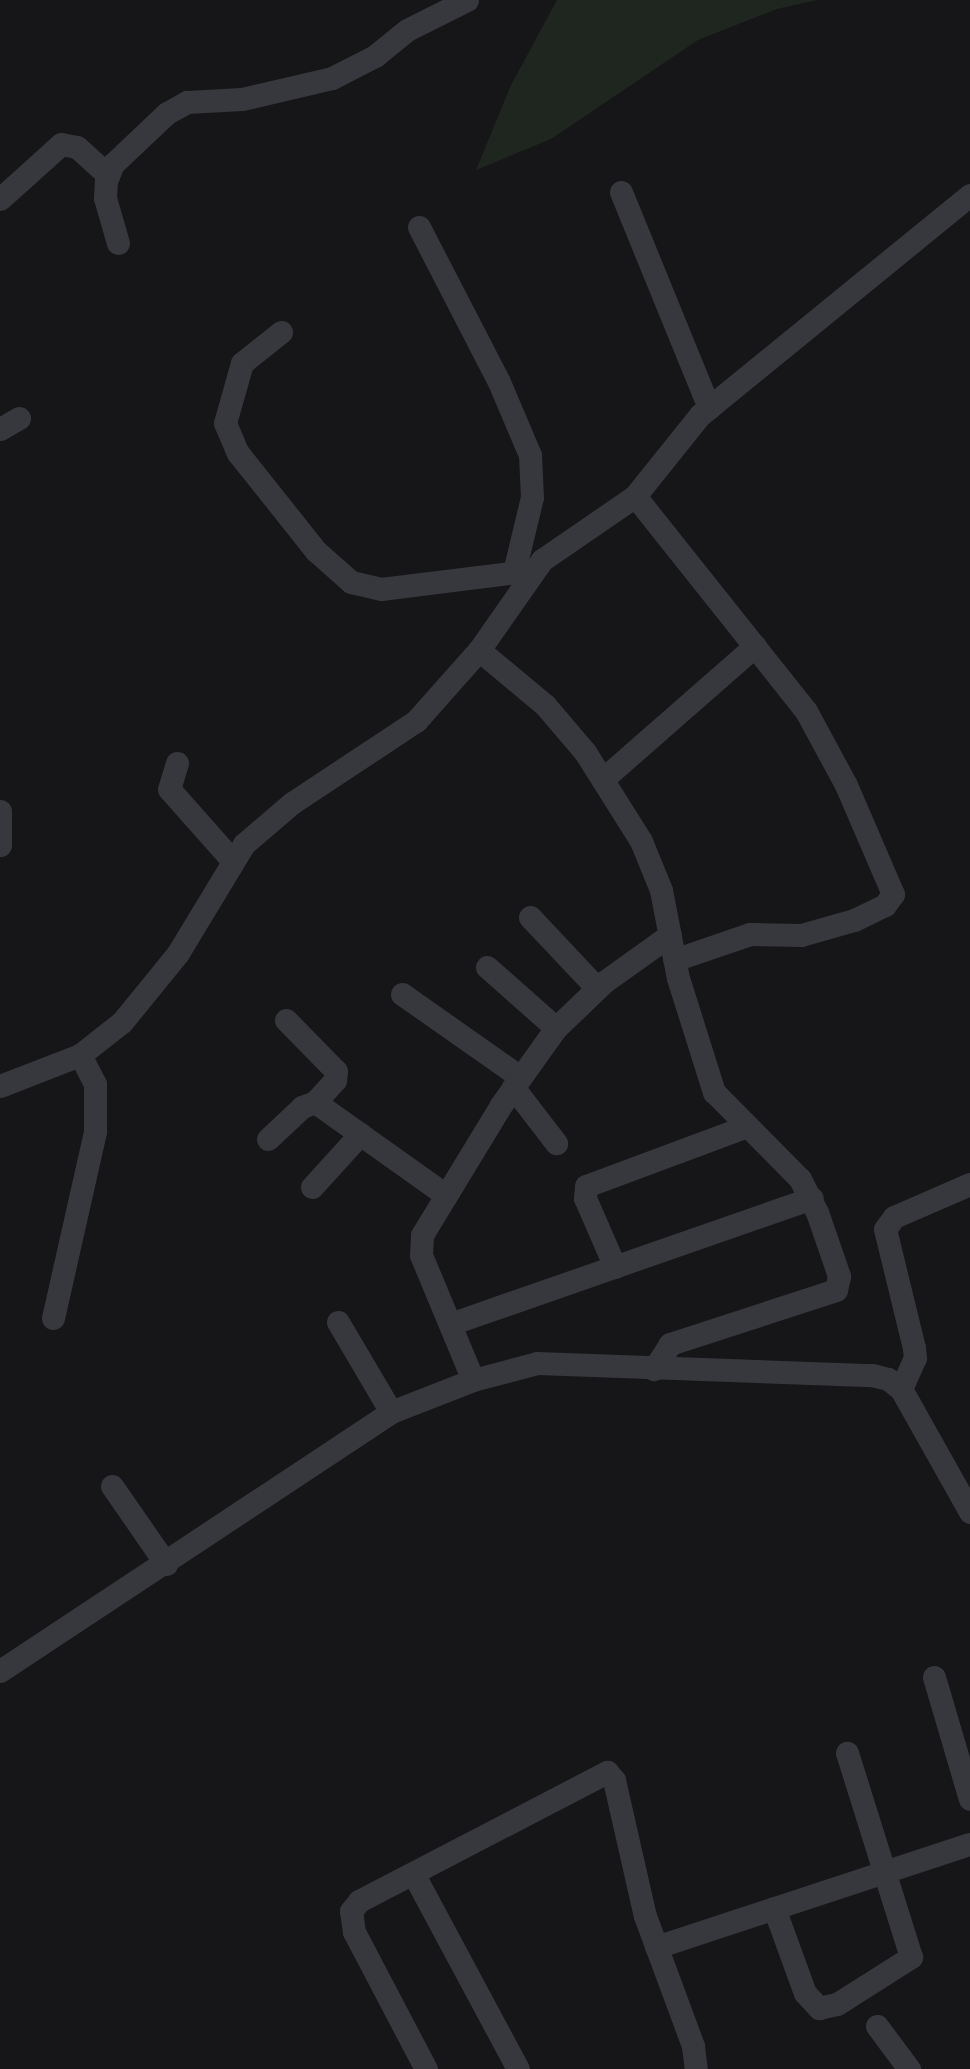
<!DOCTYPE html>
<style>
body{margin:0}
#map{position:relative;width:970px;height:2069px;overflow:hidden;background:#161618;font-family:Figtree,sans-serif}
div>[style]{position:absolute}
.green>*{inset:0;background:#1e261f}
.minor>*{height:23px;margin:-11.5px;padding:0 11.5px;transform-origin:11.5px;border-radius:11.5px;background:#37383d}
span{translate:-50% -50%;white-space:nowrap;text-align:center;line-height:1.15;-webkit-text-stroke:7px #111113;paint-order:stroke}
</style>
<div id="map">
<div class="green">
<div style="clip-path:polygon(557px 0,817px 0,777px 9px,698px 40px,551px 139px,476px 170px,511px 85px)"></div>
</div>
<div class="minor">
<div style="left:621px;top:192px;width:233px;rotate:67.8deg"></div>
<div style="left:0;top:199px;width:82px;rotate:-42deg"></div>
<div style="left:61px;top:144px;width:16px;rotate:11deg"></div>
<div style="left:77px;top:147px;width:42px;rotate:42.1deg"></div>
<div style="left:419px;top:227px;width:174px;rotate:62.7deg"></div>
<div style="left:499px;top:382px;width:79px;rotate:67deg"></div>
<div style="left:530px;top:455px;width:42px;rotate:87.3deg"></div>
<div style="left:532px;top:497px;width:77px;rotate:103.5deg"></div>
<div style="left:118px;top:243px;width:47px;rotate:-106.1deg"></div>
<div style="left:105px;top:198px;width:17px;rotate:-87deg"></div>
<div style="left:106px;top:181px;width:18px;rotate:-68deg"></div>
<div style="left:113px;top:164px;width:74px;rotate:-43.4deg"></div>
<div style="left:167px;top:113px;width:23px;rotate:-29deg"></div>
<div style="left:187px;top:102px;width:55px;rotate:-3.1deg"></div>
<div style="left:242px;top:99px;width:92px;rotate:-13.1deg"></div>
<div style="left:332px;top:78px;width:48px;rotate:-27.1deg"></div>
<div style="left:375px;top:56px;width:41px;rotate:-39.1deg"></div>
<div style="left:407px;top:30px;width:67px;rotate:-26.6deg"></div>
<div style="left:281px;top:332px;width:50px;rotate:141.5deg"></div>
<div style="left:242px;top:363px;width:62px;rotate:105.8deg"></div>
<div style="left:225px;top:423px;width:33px;rotate:67deg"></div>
<div style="left:238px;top:453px;width:125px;rotate:51.5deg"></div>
<div style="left:316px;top:551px;width:47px;rotate:41.5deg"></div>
<div style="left:351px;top:582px;width:31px;rotate:13deg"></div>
<div style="left:381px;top:589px;width:153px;rotate:-7.1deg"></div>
<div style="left:0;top:429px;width:22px;rotate:-30deg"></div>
<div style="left:635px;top:496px;width:275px;rotate:51.5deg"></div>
<div style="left:806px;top:711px;width:84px;rotate:61.6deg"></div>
<div style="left:846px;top:785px;width:119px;rotate:66.7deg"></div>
<div style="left:893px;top:894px;width:14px;rotate:126deg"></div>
<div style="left:885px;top:905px;width:34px;rotate:154deg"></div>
<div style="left:854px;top:920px;width:55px;rotate:164.2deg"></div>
<div style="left:801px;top:935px;width:51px;rotate:-178.9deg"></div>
<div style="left:750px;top:934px;width:80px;rotate:161.1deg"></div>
<div style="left:479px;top:650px;width:86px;rotate:39.8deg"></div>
<div style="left:545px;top:705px;width:62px;rotate:49.6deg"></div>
<div style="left:585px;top:752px;width:105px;rotate:57.8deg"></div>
<div style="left:641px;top:841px;width:53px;rotate:67.8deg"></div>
<div style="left:661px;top:890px;width:90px;rotate:79.1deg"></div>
<div style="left:678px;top:978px;width:120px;rotate:72.5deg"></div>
<div style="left:714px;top:1092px;width:122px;rotate:45.3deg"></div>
<div style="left:800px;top:1179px;width:37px;rotate:63deg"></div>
<div style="left:817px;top:1212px;width:68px;rotate:71deg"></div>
<div style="left:839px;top:1276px;width:14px;rotate:102deg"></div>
<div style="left:836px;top:1290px;width:175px;rotate:162deg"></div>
<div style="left:670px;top:1344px;width:30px;rotate:123deg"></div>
<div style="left:177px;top:763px;width:27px;rotate:107deg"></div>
<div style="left:169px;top:789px;width:95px;rotate:48.4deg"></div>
<div style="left:603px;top:779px;width:202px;rotate:-41.2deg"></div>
<div style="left:0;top:811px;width:34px;rotate:90deg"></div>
<div style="left:530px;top:917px;width:98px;rotate:46.7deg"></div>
<div style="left:487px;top:967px;width:92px;rotate:41.5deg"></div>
<div style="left:402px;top:994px;width:144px;rotate:35.1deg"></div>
<div style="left:286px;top:1020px;width:71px;rotate:45.6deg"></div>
<div style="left:336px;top:1071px;width:9px;rotate:96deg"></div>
<div style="left:335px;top:1080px;width:30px;rotate:132deg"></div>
<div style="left:0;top:1086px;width:86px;rotate:-21.2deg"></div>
<div style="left:80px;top:1055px;width:53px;rotate:-38.2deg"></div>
<div style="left:122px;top:1022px;width:89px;rotate:-50.9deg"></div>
<div style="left:178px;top:953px;width:127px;rotate:-58.8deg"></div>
<div style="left:244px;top:844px;width:63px;rotate:-40.5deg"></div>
<div style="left:292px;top:803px;width:149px;rotate:-33.5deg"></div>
<div style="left:416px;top:721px;width:95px;rotate:-48.4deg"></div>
<div style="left:479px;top:650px;width:110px;rotate:-55deg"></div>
<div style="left:542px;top:560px;width:113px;rotate:-34.5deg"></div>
<div style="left:635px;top:496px;width:104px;rotate:-51.3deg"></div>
<div style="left:700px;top:415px;width:348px;rotate:-39.2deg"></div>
<div style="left:513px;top:1087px;width:71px;rotate:52.5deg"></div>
<div style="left:268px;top:1139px;width:47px;rotate:-43.3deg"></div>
<div style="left:302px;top:1107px;width:14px;rotate:-21deg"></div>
<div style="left:315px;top:1102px;width:161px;rotate:35.4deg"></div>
<div style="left:312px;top:1187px;width:72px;rotate:-47.8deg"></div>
<div style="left:615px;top:1267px;width:75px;rotate:-113.5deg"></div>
<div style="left:585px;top:1198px;width:12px;rotate:-85deg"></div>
<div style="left:586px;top:1186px;width:172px;rotate:-20.4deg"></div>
<div style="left:53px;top:1318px;width:192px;rotate:-77.3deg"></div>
<div style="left:95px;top:1131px;width:47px;rotate:-90deg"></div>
<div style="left:95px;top:1084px;width:33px;rotate:-117deg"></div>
<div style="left:338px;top:1322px;width:104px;rotate:59.5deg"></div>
<div style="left:450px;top:1324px;width:383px;rotate:-19.2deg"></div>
<div style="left:473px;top:1380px;width:135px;rotate:-112.6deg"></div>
<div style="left:421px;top:1255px;width:20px;rotate:-87deg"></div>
<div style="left:422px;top:1235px;width:152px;rotate:-58.7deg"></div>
<div style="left:501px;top:1105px;width:95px;rotate:-54.5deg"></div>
<div style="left:556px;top:1028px;width:66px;rotate:-43.8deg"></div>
<div style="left:604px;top:982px;width:81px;rotate:-35.5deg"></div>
<div style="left:901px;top:1389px;width:34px;rotate:-66deg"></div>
<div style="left:915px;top:1358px;width:10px;rotate:-96deg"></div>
<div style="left:914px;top:1348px;width:122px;rotate:-103.7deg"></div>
<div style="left:885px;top:1229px;width:15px;rotate:-53deg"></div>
<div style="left:894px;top:1217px;width:83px;rotate:-23.5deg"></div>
<div style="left:112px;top:1486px;width:95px;rotate:55.3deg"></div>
<div style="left:0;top:1671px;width:469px;rotate:-33.5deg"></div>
<div style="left:391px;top:1412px;width:88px;rotate:-21.3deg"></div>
<div style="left:473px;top:1380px;width:66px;rotate:-14.9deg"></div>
<div style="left:537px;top:1363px;width:335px;rotate:2.1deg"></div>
<div style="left:872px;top:1375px;width:16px;rotate:14deg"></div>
<div style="left:888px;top:1379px;width:16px;rotate:38deg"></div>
<div style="left:901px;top:1389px;width:141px;rotate:60.7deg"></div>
<div style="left:934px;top:1677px;width:127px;rotate:73.6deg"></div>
<div style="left:414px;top:1875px;width:220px;rotate:61.8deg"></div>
<div style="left:774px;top:1908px;width:90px;rotate:70deg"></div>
<div style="left:805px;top:1993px;width:21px;rotate:47deg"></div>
<div style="left:819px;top:2008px;width:18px;rotate:-13deg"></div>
<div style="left:837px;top:2004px;width:88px;rotate:-32.4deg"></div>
<div style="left:911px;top:1957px;width:214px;rotate:-107.4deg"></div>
<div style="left:656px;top:1947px;width:330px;rotate:-18.2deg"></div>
<div style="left:877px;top:2026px;width:54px;rotate:53.3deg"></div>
<div style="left:426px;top:2069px;width:155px;rotate:-117.7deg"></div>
<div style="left:354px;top:1932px;width:21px;rotate:-98deg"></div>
<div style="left:351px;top:1911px;width:13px;rotate:-51deg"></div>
<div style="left:359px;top:1901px;width:280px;rotate:-27.5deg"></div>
<div style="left:607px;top:1772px;width:11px;rotate:49deg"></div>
<div style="left:614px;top:1780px;width:139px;rotate:77.2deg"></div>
<div style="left:645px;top:1916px;width:139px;rotate:69.7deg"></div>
<div style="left:693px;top:2046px;width:23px;rotate:83deg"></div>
</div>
</div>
